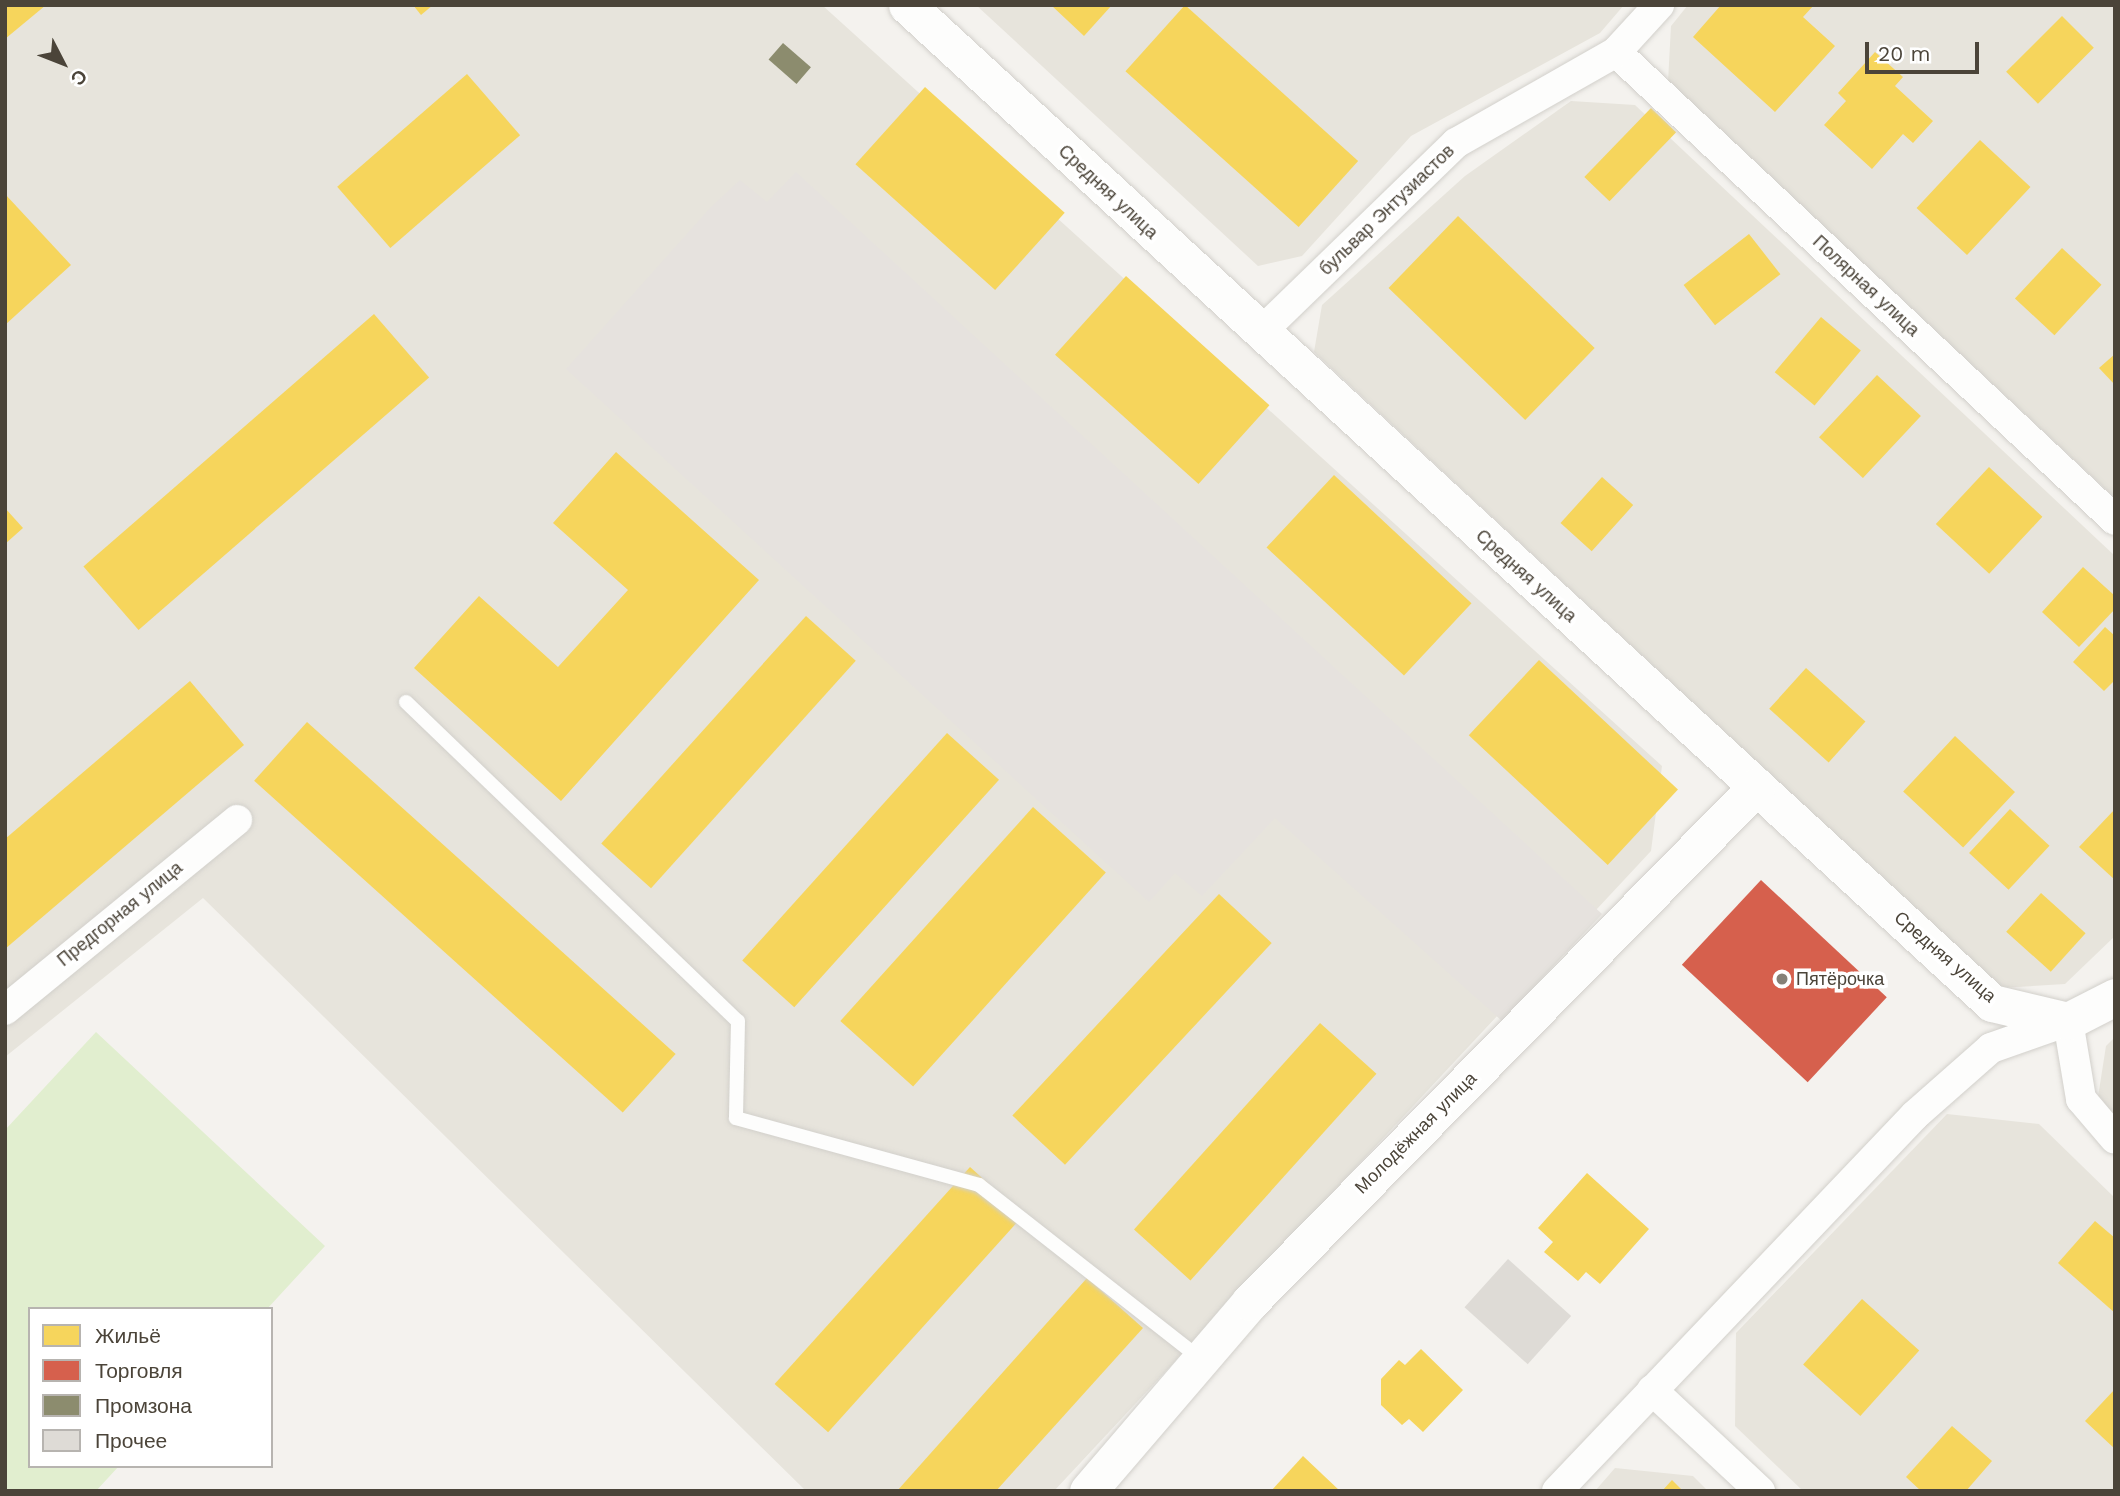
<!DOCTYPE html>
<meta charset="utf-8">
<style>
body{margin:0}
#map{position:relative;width:2120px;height:1496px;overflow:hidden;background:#f4f2ee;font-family:"Work Sans",sans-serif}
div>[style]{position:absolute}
.residential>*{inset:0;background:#e7e4dc}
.industrial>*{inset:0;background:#e6e2de}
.green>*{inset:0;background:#e1eecf}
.homes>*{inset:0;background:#f6d55c;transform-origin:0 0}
.shops>*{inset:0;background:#d6604d;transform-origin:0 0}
.industry>*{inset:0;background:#8c8c6e;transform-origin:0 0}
.building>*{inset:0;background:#dedbd6;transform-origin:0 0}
.roads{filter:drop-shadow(0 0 2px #d2d0cb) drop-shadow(0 0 2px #d2d0cb)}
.service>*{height:14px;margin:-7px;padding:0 7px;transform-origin:7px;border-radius:7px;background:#fdfdfc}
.minor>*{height:30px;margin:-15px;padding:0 15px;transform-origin:15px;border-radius:15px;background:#fdfdfc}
.tertiary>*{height:37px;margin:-18.5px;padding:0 18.5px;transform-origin:18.5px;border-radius:18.5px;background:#fdfdfc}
.dots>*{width:19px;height:19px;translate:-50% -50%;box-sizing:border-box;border:4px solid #fff;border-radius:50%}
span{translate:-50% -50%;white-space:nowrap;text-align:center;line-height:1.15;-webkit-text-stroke:7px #fff;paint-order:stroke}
.street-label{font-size:18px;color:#4b4439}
.poi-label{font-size:18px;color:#4b4439}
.left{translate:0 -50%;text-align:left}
.frame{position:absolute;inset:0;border:7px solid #4b4439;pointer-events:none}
.legend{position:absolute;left:28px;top:1307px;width:245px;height:161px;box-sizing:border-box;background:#fff;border:2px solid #b7b4b0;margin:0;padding:9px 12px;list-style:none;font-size:21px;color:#4b4439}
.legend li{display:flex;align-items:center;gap:14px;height:35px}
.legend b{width:35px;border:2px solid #b7b4b0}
.north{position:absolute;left:28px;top:28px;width:70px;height:70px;-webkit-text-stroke:5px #fff;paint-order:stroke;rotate:132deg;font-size:19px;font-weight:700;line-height:28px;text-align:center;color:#4b4439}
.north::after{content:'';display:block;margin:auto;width:24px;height:32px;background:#4b4439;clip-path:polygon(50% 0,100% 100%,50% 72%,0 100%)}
.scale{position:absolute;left:1865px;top:42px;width:114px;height:32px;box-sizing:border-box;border:4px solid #4b4439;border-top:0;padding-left:9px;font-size:21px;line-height:24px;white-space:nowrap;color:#4b4439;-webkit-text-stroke:5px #fff;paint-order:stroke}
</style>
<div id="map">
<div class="residential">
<div style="clip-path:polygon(5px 5px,822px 5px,1662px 766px,1651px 851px,1054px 1491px,806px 1491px,203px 898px,5px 1057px)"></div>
<div style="clip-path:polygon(976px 5px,1624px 5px,1600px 33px,1411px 136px,1302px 256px,1258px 266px)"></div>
<div style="clip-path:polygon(1688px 5px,2115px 5px,2115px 498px,1668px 82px,1671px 26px)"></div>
<div style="clip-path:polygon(1571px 101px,1635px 105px,2115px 556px,2115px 936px,2065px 984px,2001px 988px,1314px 352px,1322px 305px,1465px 176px)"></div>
<div style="clip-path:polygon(2115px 1037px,2115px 1151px,2098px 1097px,2106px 1046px)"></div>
<div style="clip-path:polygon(1947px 1114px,2039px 1124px,2115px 1198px,2115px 1491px,1803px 1491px,1735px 1426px,1736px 1333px)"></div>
<div style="clip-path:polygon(1615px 1468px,1693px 1476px,1708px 1491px,1595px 1491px)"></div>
</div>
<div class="industrial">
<div style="clip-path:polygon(796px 172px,1602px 914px,1502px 1021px,1275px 818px,1202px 896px,1175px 873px,1149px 902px,566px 369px,710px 208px,740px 180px,767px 202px)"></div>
</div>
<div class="green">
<div style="clip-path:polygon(96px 1032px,325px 1246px,267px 1309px,30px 1309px,30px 1466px,119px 1466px,96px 1491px,5px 1491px,5px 1130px)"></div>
</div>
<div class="homes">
<div style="clip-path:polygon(5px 5px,46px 5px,5px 39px)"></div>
<div style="clip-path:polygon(413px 5px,433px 5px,421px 15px)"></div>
<div style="clip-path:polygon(1051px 5px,1112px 5px,1084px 36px)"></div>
<div style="left:1185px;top:5px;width:233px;height:89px;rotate:42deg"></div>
<div style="clip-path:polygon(1721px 5px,1814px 5px,1803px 17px,1835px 46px,1775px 112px,1693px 37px)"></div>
<div style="left:2062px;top:16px;width:45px;height:79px;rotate:45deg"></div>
<div style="clip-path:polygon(1875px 52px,1903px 77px,1895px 86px,1933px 121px,1913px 143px,1903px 134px,1872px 169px,1824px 125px,1846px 101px,1838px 93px)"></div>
<div style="left:467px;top:74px;width:81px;height:172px;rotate:49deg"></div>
<div style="left:925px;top:87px;width:188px;height:104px;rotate:42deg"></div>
<div style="left:1651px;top:108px;width:35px;height:96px;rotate:44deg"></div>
<div style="left:1980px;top:140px;width:69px;height:93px;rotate:43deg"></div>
<div style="clip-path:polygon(5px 194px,71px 265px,5px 325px)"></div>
<div style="left:1458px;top:216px;width:190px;height:100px;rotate:44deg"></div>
<div style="left:1749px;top:234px;width:51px;height:83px;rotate:52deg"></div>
<div style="left:2062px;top:248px;width:54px;height:69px;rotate:43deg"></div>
<div style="left:1126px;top:276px;width:193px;height:106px;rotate:42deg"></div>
<div style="left:374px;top:314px;width:84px;height:385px;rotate:49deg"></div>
<div style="left:1821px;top:317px;width:52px;height:72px;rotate:40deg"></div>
<div style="clip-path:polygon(2115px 354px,2115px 385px,2099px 368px)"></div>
<div style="left:1877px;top:375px;width:60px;height:85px;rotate:43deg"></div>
<div style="clip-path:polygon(616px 452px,759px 580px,561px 801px,414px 668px,479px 596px,558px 667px,628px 590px,553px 523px)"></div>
<div style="left:1989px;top:467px;width:73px;height:78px;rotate:43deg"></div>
<div style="left:1334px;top:475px;width:188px;height:99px;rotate:43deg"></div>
<div style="left:1602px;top:477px;width:42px;height:62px;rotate:42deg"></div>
<div style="clip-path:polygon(5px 508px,23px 528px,5px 544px)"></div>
<div style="clip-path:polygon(2083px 567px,2115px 596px,2115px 609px,2079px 647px,2042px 612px)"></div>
<div style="left:806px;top:616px;width:67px;height:306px;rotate:42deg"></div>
<div style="clip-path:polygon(2105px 627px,2115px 636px,2115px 680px,2104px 691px,2073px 662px)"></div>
<div style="left:1539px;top:660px;width:190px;height:103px;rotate:43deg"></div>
<div style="left:1806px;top:668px;width:80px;height:55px;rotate:42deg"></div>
<div style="clip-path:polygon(190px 681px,244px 745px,5px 949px,5px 839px)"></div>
<div style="left:307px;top:722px;width:496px;height:79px;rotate:42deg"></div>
<div style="left:947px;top:733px;width:70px;height:306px;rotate:42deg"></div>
<div style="left:1955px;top:736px;width:82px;height:76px;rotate:43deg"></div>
<div style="left:1033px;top:807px;width:98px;height:288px;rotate:42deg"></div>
<div style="left:2010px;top:809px;width:54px;height:60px;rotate:43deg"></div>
<div style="clip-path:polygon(2115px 809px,2115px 880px,2079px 847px)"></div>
<div style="left:2041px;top:893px;width:60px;height:52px;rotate:42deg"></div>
<div style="left:1219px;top:894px;width:72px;height:303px;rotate:43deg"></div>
<div style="left:1320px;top:1023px;width:76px;height:278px;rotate:42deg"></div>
<div style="left:970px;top:1167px;width:72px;height:292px;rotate:42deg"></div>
<div style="clip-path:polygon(1587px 1173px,1649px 1229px,1600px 1284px,1586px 1272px,1578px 1281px,1544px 1252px,1553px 1242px,1538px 1228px)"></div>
<div style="clip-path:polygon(2095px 1221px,2115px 1238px,2115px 1313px,2058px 1263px)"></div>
<div style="clip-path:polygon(1087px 1278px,1143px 1328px,996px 1491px,897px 1491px)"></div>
<div style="left:1862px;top:1299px;width:77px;height:88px;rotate:42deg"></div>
<div style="clip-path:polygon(1421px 1349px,1463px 1390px,1423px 1432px,1409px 1419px,1402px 1425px,1381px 1405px,1381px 1379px,1399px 1360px,1405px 1365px)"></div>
<div style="clip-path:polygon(2115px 1389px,2115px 1449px,2085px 1421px)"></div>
<div style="clip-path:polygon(1952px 1426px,1992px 1461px,1966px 1491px,1921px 1491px,1906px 1477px)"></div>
<div style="clip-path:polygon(1303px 1456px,1340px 1491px,1271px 1491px)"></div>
<div style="clip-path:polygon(1672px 1480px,1683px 1491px,1662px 1491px)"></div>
</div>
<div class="shops">
<div style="left:1761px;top:880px;width:172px;height:116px;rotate:43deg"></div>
</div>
<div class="industry">
<div style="left:783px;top:43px;width:37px;height:22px;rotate:41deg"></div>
</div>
<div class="building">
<div style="left:1508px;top:1259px;width:85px;height:65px;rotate:42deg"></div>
</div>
<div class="roads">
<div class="service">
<div style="left:406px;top:702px;width:460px;rotate:43.9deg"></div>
<div style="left:738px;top:1021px;width:97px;rotate:91.2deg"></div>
<div style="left:736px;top:1118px;width:252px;rotate:15.4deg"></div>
<div style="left:979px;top:1185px;width:281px;rotate:38.1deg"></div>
</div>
<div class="minor">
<div style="left:1616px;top:52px;width:684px;rotate:43.16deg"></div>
<div style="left:1260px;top:333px;width:273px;rotate:-44.1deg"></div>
<div style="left:1456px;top:143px;width:184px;rotate:-29.6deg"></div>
<div style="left:1616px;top:52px;width:64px;rotate:-47.5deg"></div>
<div style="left:5px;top:1010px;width:300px;rotate:-39.3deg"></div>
<div style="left:1652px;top:1390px;width:148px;rotate:43.1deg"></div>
<div style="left:1557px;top:1491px;width:519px;rotate:-46.4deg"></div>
<div style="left:1915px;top:1115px;width:101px;rotate:-41.4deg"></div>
<div style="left:1991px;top:1048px;width:82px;rotate:-19.3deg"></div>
<div style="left:2068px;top:1021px;width:79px;rotate:80.5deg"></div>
<div style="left:2081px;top:1099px;width:52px;rotate:49.6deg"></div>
</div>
<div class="tertiary">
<div style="left:907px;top:5px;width:1474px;rotate:42.61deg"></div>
<div style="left:1992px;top:1003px;width:78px;rotate:13.3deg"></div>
<div style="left:2068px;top:1021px;width:53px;rotate:-27.1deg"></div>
<div style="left:1088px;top:1491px;width:249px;rotate:-49.4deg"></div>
<div style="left:1250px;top:1302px;width:723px;rotate:-45.5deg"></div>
</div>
</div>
<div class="dots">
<div style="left:1782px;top:979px;background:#868178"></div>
</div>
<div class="street-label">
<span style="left:1108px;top:192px;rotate:43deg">Средняя улица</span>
<span style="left:1387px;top:210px;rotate:-44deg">бульвар Энтузиастов</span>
<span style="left:1866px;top:286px;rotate:43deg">Полярная улица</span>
<span style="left:1526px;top:576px;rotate:42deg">Средняя улица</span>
<span style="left:120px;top:914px;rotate:-39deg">Предгорная улица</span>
<span style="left:1945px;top:957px;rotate:41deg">Средняя улица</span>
<span style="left:1416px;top:1133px;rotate:-45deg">Молодёжная улица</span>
</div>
<div class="poi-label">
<span class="left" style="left:1796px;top:979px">Пятёрочка</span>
</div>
<div class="frame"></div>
<ul class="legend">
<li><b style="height:19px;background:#f6d55c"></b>Жильё</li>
<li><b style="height:19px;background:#d6604d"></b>Торговля</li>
<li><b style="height:19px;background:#8c8c6e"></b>Промзона</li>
<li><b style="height:19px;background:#dedbd6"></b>Прочее</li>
</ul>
<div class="north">С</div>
<div class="scale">20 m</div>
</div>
